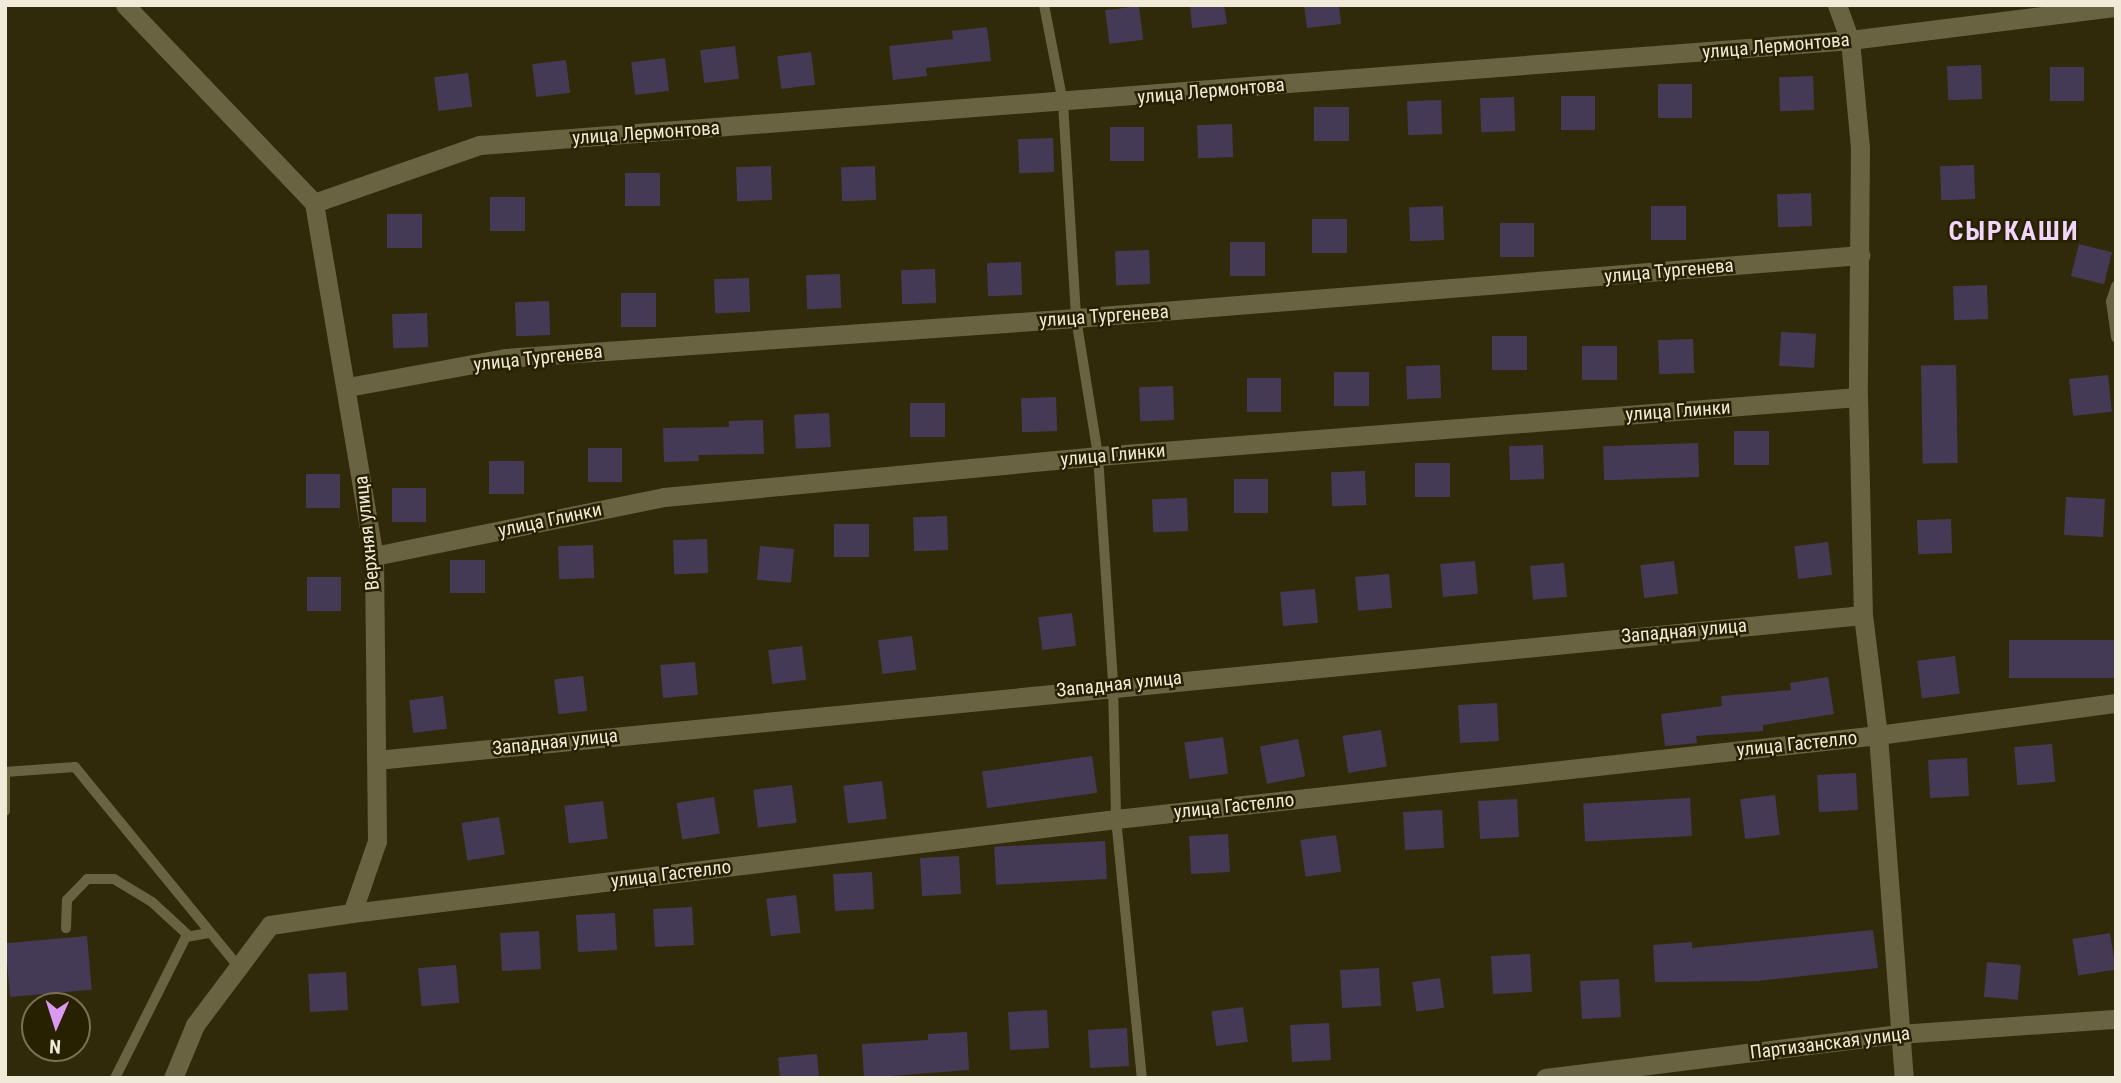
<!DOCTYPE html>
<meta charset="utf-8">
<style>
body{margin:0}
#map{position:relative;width:2121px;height:1083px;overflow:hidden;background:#312a0a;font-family:"Roboto Condensed",sans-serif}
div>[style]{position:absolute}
.building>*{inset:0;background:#453a55;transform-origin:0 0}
.service>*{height:10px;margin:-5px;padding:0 5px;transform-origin:5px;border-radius:5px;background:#6a6342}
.minor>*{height:19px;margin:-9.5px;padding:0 9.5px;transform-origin:9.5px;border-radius:9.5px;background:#6a6342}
.tertiary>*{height:19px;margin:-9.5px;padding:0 9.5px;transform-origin:9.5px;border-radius:9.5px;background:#6a6342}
span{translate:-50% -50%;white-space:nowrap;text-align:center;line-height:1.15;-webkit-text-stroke:5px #272101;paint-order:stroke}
.street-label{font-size:19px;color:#efebd8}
.district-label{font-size:26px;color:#f2d5fc;font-weight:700;letter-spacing:2px}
.frame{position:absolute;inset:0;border:7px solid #efebd8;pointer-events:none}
.north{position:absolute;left:21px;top:992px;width:70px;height:70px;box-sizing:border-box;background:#272101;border:2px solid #777257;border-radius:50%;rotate:183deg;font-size:19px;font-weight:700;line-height:28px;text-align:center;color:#efebd8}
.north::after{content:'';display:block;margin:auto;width:24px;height:32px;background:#dc99f4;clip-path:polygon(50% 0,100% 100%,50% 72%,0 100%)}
</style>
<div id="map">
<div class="building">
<div style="clip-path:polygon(1190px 5px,1224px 5px,1227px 24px,1192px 28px)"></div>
<div style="clip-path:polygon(1304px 5px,1339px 5px,1341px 24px,1307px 28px)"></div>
<div style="left:1139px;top:6px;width:34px;height:34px;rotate:83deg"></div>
<div style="clip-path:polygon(987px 27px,991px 61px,926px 68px,927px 76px,893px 80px,889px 46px,953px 39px,952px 31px)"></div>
<div style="left:735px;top:46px;width:33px;height:35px;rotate:83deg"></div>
<div style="left:811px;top:52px;width:33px;height:34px;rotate:83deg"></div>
<div style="left:665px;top:58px;width:33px;height:34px;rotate:83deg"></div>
<div style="left:566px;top:60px;width:33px;height:34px;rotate:83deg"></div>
<div style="left:1981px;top:65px;width:34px;height:34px;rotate:88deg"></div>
<div style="left:2050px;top:67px;width:34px;height:34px"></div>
<div style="left:468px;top:73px;width:34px;height:34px;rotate:83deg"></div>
<div style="left:1813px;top:76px;width:34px;height:34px;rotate:88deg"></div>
<div style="left:1658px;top:84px;width:34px;height:34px"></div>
<div style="left:1561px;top:96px;width:34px;height:34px"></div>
<div style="left:1514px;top:97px;width:34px;height:34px;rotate:88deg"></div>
<div style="left:1441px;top:100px;width:34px;height:34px;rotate:88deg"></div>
<div style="left:1349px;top:107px;width:34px;height:35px;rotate:90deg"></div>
<div style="left:1232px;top:124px;width:33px;height:35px;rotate:88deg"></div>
<div style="left:1110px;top:127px;width:34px;height:34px"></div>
<div style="left:1053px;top:138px;width:34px;height:35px;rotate:88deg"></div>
<div style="left:1974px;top:165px;width:34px;height:34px;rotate:88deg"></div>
<div style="left:771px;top:166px;width:34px;height:35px;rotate:88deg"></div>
<div style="left:875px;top:166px;width:34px;height:34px;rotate:88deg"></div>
<div style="left:660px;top:173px;width:33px;height:35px;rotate:90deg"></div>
<div style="left:1811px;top:193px;width:33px;height:34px;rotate:88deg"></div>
<div style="left:490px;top:197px;width:35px;height:34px"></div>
<div style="left:1443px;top:206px;width:34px;height:34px;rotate:88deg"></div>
<div style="left:1651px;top:206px;width:35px;height:34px"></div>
<div style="left:422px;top:214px;width:34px;height:35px;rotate:90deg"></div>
<div style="left:1347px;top:219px;width:34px;height:35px;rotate:90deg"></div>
<div style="left:1500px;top:223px;width:34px;height:34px"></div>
<div style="left:1265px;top:242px;width:34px;height:35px;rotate:90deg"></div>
<div style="left:2079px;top:244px;width:34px;height:33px;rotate:14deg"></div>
<div style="left:1149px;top:250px;width:34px;height:34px;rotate:88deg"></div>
<div style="left:1021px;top:262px;width:33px;height:34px;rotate:88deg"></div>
<div style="left:935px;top:269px;width:34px;height:34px;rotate:88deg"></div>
<div style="left:840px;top:274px;width:34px;height:34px;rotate:88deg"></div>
<div style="left:749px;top:278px;width:34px;height:35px;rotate:88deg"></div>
<div style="left:1987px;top:285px;width:34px;height:34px;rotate:88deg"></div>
<div style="left:656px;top:293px;width:34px;height:35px;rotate:90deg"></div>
<div style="left:549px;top:301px;width:34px;height:34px;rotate:88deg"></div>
<div style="left:427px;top:313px;width:34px;height:35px;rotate:88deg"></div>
<div style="left:1781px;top:332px;width:35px;height:34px;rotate:3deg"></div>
<div style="left:1527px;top:336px;width:34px;height:35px;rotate:90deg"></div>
<div style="left:1693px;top:339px;width:34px;height:35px;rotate:88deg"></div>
<div style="left:1617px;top:346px;width:34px;height:35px;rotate:90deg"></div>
<div style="left:1440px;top:365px;width:33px;height:34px;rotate:88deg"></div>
<div style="left:1956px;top:365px;width:98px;height:35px;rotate:89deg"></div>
<div style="left:1369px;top:372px;width:34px;height:35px;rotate:90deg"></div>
<div style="left:2108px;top:375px;width:37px;height:39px;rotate:84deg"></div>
<div style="left:1247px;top:378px;width:34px;height:34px"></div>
<div style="left:1173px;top:386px;width:34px;height:34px;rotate:88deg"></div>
<div style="left:1056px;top:397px;width:34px;height:35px;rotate:88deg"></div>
<div style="left:945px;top:403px;width:34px;height:35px;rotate:90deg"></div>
<div style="left:829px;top:413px;width:34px;height:35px;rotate:87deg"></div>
<div style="clip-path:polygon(763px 420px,764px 454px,698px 455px,699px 461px,664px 462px,663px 428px,729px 427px,729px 421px)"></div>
<div style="left:1734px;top:431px;width:35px;height:34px"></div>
<div style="left:1698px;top:443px;width:34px;height:95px;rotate:88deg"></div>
<div style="left:1543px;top:445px;width:34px;height:34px;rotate:88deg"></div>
<div style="left:588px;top:448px;width:34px;height:34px"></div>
<div style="left:524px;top:461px;width:33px;height:35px;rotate:90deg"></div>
<div style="left:1450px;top:463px;width:34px;height:35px;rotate:90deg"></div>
<div style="left:1365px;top:471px;width:34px;height:34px;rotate:88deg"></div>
<div style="left:306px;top:474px;width:34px;height:34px"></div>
<div style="left:1234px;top:479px;width:34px;height:34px"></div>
<div style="left:392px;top:488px;width:34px;height:34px"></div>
<div style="left:2066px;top:497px;width:39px;height:38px;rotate:3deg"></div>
<div style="left:1187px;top:498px;width:33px;height:35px;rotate:88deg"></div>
<div style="left:947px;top:516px;width:34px;height:34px;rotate:88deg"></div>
<div style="left:1951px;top:519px;width:34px;height:34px;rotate:88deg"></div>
<div style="left:869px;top:524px;width:33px;height:35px;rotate:90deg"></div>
<div style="left:707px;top:539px;width:34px;height:34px;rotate:88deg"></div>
<div style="left:1828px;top:542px;width:33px;height:34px;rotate:83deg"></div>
<div style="left:593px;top:545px;width:33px;height:35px;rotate:88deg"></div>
<div style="left:760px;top:546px;width:34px;height:34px;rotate:5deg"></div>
<div style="left:485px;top:560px;width:33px;height:35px;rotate:90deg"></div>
<div style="left:1475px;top:561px;width:33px;height:35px;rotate:85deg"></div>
<div style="left:1674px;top:561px;width:33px;height:34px;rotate:83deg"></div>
<div style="left:1564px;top:563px;width:34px;height:34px;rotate:85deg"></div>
<div style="left:1389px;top:574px;width:34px;height:34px;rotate:85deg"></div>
<div style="left:307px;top:577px;width:34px;height:34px"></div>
<div style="left:1315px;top:589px;width:34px;height:35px;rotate:85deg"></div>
<div style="left:1072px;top:613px;width:33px;height:34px;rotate:83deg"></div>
<div style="left:912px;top:636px;width:34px;height:34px;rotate:83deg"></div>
<div style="left:2116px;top:640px;width:38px;height:107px;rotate:90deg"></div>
<div style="left:802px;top:646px;width:34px;height:34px;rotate:83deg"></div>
<div style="left:1955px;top:656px;width:38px;height:38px;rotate:83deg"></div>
<div style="left:695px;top:662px;width:33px;height:35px;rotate:85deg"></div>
<div style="left:583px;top:676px;width:35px;height:29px;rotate:83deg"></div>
<div style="clip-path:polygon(1828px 677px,1834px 714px,1763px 725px,1763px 731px,1696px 736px,1697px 743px,1665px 746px,1661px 714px,1722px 706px,1721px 696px,1791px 690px,1790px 683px)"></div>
<div style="left:443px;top:696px;width:33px;height:34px;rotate:83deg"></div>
<div style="left:1497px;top:703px;width:38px;height:39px;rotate:87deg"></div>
<div style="left:1381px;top:730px;width:37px;height:39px;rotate:81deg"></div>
<div style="left:1223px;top:737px;width:37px;height:39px;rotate:82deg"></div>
<div style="left:1298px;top:739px;width:38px;height:39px;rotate:79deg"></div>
<div style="left:2052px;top:744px;width:38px;height:38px;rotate:85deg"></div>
<div style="left:1092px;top:756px;width:37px;height:111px;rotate:82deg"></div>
<div style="left:1967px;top:758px;width:38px;height:39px;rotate:87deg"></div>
<div style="left:1856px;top:773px;width:37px;height:39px;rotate:87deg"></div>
<div style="left:882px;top:781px;width:38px;height:39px;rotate:83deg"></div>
<div style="left:792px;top:785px;width:38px;height:39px;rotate:83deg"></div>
<div style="left:1775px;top:795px;width:40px;height:35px;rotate:83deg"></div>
<div style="left:714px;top:797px;width:37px;height:38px;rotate:81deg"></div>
<div style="left:1690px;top:798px;width:38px;height:107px;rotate:87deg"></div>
<div style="left:1517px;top:799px;width:38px;height:39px;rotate:87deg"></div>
<div style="left:603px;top:801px;width:38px;height:39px;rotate:83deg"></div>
<div style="left:1442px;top:810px;width:38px;height:39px;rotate:87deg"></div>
<div style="left:499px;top:817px;width:38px;height:38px;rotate:81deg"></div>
<div style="left:1228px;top:834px;width:38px;height:39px;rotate:87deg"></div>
<div style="left:1336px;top:835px;width:37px;height:36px;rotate:82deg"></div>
<div style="left:1105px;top:841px;width:38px;height:111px;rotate:87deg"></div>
<div style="left:959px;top:856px;width:38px;height:39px;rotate:87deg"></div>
<div style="left:872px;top:872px;width:37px;height:39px;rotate:87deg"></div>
<div style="left:796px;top:895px;width:38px;height:30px;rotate:83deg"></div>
<div style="left:692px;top:907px;width:38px;height:39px;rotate:87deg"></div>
<div style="left:615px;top:913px;width:37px;height:39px;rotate:87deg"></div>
<div style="clip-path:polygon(1873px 930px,1878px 968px,1757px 981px,1655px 982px,1653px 945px,1692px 942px,1692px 948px)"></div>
<div style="left:539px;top:931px;width:38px;height:39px;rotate:87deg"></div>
<div style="left:2110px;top:933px;width:37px;height:38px;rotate:81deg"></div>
<div style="left:87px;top:936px;width:54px;height:82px;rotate:85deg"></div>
<div style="left:1530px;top:954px;width:38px;height:39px;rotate:87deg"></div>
<div style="left:1987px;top:962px;width:34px;height:35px;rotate:5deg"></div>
<div style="left:456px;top:965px;width:38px;height:38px;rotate:85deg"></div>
<div style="left:1379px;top:968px;width:38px;height:39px;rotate:87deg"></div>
<div style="left:346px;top:972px;width:38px;height:38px;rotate:87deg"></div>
<div style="left:1440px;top:978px;width:30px;height:28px;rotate:82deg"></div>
<div style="left:1619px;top:979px;width:38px;height:39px;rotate:87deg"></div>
<div style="left:1243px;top:1007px;width:35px;height:32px;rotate:82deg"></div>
<div style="left:1047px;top:1010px;width:38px;height:39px;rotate:87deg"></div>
<div style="left:1329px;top:1023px;width:37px;height:39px;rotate:87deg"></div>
<div style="left:1127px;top:1028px;width:38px;height:39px;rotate:87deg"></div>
<div style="clip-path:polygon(967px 1032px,969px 1070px,864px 1078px,862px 1044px,928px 1040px,928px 1034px)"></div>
<div style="left:817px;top:1054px;width:24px;height:39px;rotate:85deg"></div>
</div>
<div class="service">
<div style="left:1044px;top:5px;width:100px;rotate:79deg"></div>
<div style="left:1063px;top:103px;width:215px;rotate:86.5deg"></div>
<div style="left:1076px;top:318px;width:140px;rotate:80.9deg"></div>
<div style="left:1098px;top:456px;width:228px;rotate:86.2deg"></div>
<div style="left:1113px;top:684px;width:135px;rotate:88.7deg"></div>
<div style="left:1116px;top:819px;width:260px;rotate:84.3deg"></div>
<div style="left:2116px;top:286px;width:16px;rotate:108deg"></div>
<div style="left:2111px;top:301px;width:37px;rotate:82deg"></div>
<div style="left:5px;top:772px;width:70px;rotate:-4.1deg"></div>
<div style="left:75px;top:767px;width:257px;rotate:50.7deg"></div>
<div style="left:5px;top:776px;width:35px;rotate:90deg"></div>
<div style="left:66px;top:928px;width:28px;rotate:-88deg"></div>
<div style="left:67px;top:900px;width:29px;rotate:-46deg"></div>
<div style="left:87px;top:879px;width:27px"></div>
<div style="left:114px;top:879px;width:44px;rotate:31.2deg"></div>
<div style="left:152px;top:902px;width:50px;rotate:42.6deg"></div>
<div style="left:115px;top:1078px;width:158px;rotate:-63.3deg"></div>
<div style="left:186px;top:937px;width:23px;rotate:-10deg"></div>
</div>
<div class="minor">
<div style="left:125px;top:5px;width:274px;rotate:46.3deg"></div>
<div style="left:314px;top:203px;width:358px;rotate:80.4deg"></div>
<div style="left:374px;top:556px;width:285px;rotate:89.4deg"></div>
<div style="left:377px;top:841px;width:76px;rotate:109.1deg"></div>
<div style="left:352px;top:913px;width:83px;rotate:171.7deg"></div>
<div style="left:270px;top:925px;width:125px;rotate:126.9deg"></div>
<div style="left:195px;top:1025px;width:57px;rotate:112.5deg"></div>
<div style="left:314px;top:203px;width:176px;rotate:-19.3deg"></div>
<div style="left:480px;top:145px;width:1374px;rotate:-4.38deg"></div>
<div style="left:1850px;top:40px;width:268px;rotate:-7.1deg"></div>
<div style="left:348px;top:387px;width:161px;rotate:-10.4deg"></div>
<div style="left:506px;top:358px;width:571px;rotate:-4.01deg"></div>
<div style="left:1076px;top:318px;width:787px;rotate:-4.59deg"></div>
<div style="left:374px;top:556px;width:296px;rotate:-11.5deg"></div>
<div style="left:664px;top:497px;width:436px;rotate:-5.4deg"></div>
<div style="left:1098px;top:456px;width:762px;rotate:-4.44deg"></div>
<div style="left:376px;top:760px;width:1494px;rotate:-5.57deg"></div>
<div style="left:352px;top:913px;width:770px;rotate:-7.01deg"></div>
<div style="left:1116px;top:819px;width:767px;rotate:-6.29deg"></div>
<div style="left:1878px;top:735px;width:240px;rotate:-7.7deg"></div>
<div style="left:1545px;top:1078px;width:357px;rotate:-7.1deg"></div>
<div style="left:1899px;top:1034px;width:218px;rotate:-4deg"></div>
</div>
<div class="tertiary">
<div style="left:1837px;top:5px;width:37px;rotate:70deg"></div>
<div style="left:1850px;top:40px;width:108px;rotate:84.7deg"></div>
<div style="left:1860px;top:148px;width:249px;rotate:90.5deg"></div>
<div style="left:1858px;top:397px;width:218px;rotate:88.7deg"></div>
<div style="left:1863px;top:615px;width:121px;rotate:82.9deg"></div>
<div style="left:1878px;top:735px;width:344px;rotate:85.7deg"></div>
</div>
<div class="street-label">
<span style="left:1776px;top:46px;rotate:-5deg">улица Лермонтова</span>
<span style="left:1211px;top:91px;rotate:-5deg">улица Лермонтова</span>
<span style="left:646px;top:133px;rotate:-4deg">улица Лермонтова</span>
<span style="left:1669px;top:271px;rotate:-5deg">улица Тургенева</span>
<span style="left:1104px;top:316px;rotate:-4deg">улица Тургенева</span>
<span style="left:538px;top:358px;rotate:-6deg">улица Тургенева</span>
<span style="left:1678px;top:411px;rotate:-4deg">улица Глинки</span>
<span style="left:1113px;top:455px;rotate:-5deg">улица Глинки</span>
<span style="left:550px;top:520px;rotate:-12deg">улица Глинки</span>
<span style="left:367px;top:533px;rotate:-96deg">Верхняя улица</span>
<span style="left:1684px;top:631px;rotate:-5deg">Западная улица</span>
<span style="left:1119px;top:684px;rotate:-6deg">Западная улица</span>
<span style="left:555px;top:742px;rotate:-6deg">Западная улица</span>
<span style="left:1797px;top:744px;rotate:-6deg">улица Гастелло</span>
<span style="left:1234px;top:806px;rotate:-6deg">улица Гастелло</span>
<span style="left:671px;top:874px;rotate:-7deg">улица Гастелло</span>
<span style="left:1830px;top:1043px;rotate:-7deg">Партизанская улица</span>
</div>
<div class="district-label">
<span style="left:2014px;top:232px">СЫРКАШИ</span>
</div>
<div class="frame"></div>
<div class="north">N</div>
</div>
